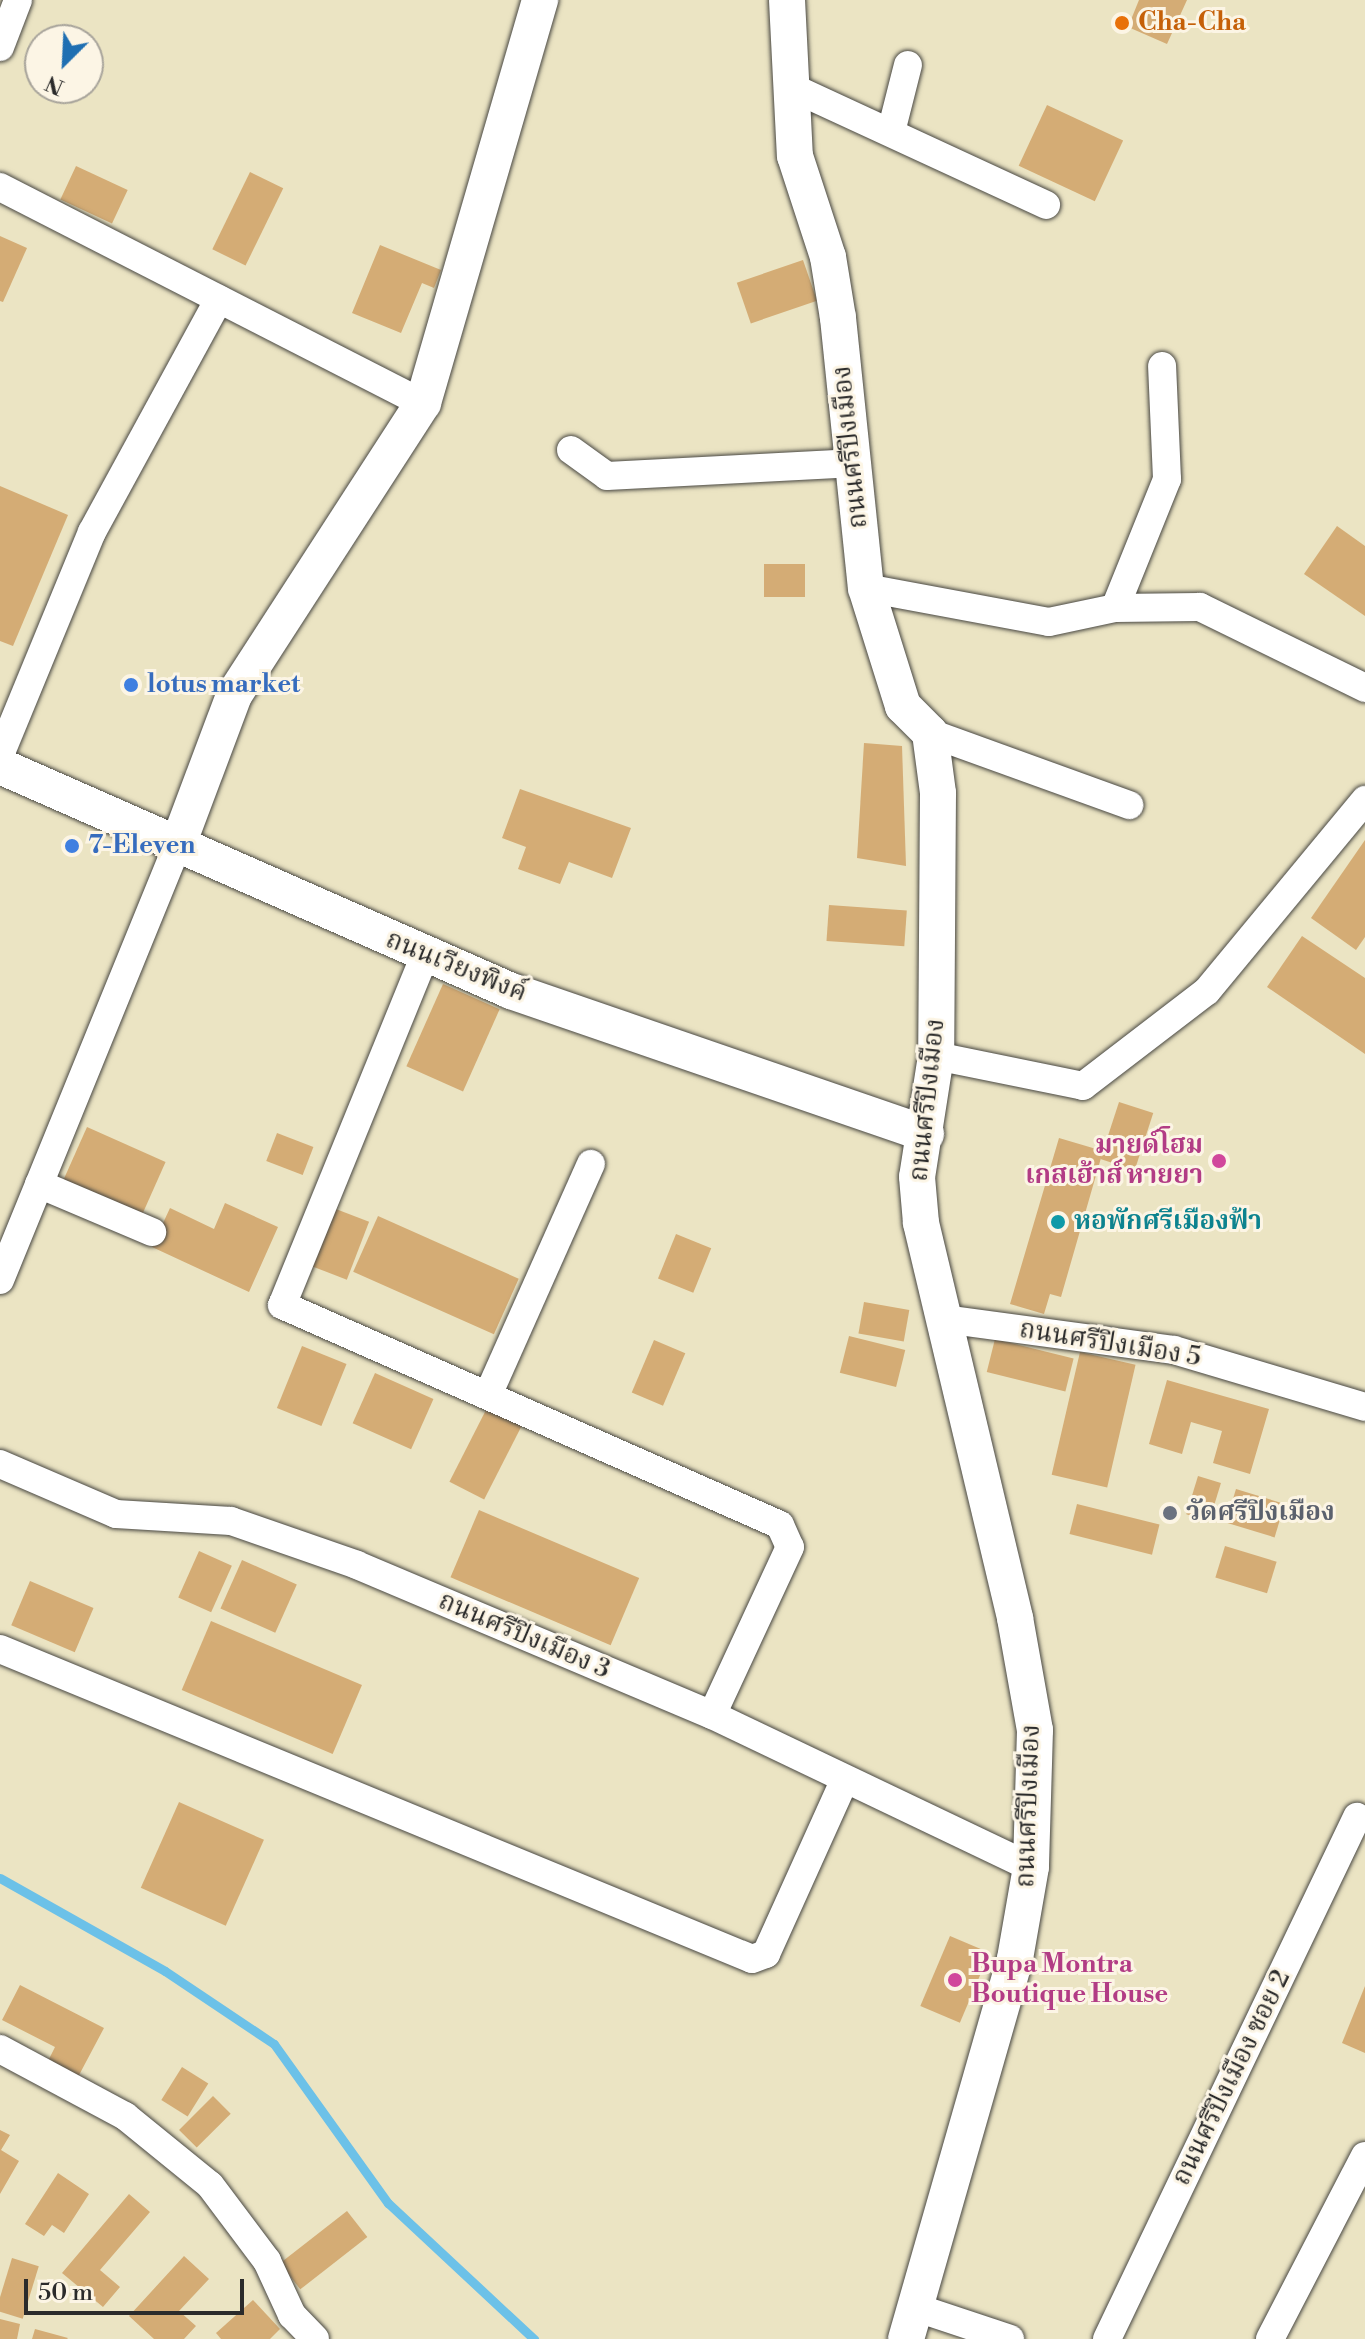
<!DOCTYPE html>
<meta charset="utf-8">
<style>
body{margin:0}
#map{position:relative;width:1365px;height:2339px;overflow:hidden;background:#ebe4c3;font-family:"Libre Bodoni","Noto Serif Thai",serif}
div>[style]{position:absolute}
.stream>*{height:9px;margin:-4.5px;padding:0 4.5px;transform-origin:4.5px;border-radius:4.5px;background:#6cc1e8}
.building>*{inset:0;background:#d4ac75;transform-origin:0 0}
.roads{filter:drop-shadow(0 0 2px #484742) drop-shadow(0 0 2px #484742)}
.minor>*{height:28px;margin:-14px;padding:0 14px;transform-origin:14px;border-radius:14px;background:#fff}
.tertiary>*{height:36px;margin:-18px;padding:0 18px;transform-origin:18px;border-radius:18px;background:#fff}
.dots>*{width:22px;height:22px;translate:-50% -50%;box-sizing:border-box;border:4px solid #fcf5e5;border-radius:50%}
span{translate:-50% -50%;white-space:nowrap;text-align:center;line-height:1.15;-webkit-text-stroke:6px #fcf5e5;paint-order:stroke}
.food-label{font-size:26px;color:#c56008;font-weight:700}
.left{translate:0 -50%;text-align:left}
.street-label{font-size:26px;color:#2b2b2b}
.shop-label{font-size:26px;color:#366cbe;font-weight:700}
.hotel-label{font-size:26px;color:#b23c85;font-weight:700}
.right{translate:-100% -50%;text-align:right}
.culture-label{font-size:26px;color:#0d838f;font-weight:700}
.worship-label{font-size:26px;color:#5b616d;font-weight:700}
.north{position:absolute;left:24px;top:24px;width:80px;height:80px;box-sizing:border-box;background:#fcf5e5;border:2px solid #a8a49b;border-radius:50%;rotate:204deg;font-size:22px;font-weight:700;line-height:32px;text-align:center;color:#2b2b2b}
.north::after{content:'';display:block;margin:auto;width:28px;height:36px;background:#1f6fb2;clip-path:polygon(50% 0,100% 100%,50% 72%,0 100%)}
.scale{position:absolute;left:24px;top:2279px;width:220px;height:36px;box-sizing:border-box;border:4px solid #2b2b2b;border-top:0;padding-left:10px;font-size:24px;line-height:28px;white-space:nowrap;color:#2b2b2b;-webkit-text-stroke:6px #fcf5e5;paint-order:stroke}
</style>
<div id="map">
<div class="stream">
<div style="left:0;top:1878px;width:189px;rotate:29.4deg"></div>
<div style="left:165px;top:1971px;width:131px;rotate:33.8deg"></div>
<div style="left:274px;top:2044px;width:196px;rotate:54.4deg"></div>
<div style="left:388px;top:2203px;width:200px;rotate:43deg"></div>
</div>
<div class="building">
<div style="clip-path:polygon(1139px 0,1187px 0,1167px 44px,1128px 27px)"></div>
<div style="left:1047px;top:105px;width:84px;height:67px;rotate:25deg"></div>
<div style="left:76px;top:166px;width:57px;height:37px;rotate:25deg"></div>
<div style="left:250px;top:172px;width:37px;height:86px;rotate:26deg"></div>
<div style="clip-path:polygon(0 236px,27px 248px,3px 302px,0 301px)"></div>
<div style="clip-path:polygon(380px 245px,441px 270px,434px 288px,422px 283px,401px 333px,352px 313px)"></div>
<div style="left:803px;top:260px;width:43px;height:70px;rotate:71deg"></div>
<div style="clip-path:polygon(0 486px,68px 515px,13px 646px,0 641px)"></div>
<div style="clip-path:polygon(1337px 526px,1365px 546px,1365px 616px,1304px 574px)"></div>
<div style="left:764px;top:564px;width:41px;height:33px"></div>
<div style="clip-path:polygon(864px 743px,902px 746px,906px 866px,857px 858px)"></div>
<div style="clip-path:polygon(520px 789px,631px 828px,612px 878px,569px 862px,560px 884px,518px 869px,526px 847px,502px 838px)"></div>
<div style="clip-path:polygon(1365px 840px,1365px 937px,1356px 950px,1311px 918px)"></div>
<div style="left:829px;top:905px;width:78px;height:36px;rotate:4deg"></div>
<div style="clip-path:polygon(1302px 936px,1365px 978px,1365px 1054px,1267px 987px)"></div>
<div style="left:443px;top:984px;width:62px;height:90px;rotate:24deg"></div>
<div style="left:1119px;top:1102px;width:36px;height:60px;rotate:18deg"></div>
<div style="left:87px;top:1127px;width:86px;height:64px;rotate:24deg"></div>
<div style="left:277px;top:1133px;width:39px;height:30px;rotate:21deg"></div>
<div style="clip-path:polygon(1059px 1138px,1103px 1151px,1061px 1297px,1050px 1294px,1044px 1314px,1010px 1304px)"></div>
<div style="clip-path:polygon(225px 1203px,278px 1227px,249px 1292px,152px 1247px,170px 1208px,214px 1229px)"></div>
<div style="left:328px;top:1206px;width:44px;height:62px;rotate:21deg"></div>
<div style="left:378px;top:1216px;width:154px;height:61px;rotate:24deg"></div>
<div style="left:676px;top:1234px;width:38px;height:48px;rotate:22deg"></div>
<div style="left:864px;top:1302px;width:46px;height:32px;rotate:10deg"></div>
<div style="left:849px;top:1336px;width:58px;height:38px;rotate:14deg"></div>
<div style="left:995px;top:1339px;width:81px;height:34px;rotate:14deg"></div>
<div style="left:654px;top:1340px;width:34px;height:57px;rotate:23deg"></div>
<div style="left:302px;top:1346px;width:48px;height:67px;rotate:22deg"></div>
<div style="left:1080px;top:1352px;width:57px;height:126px;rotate:13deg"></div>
<div style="left:375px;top:1373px;width:64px;height:55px;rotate:24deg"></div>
<div style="clip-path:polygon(1167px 1380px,1269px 1409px,1250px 1474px,1213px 1463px,1222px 1431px,1191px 1422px,1182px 1454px,1149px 1444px)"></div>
<div style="left:488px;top:1406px;width:39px;height:85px;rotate:27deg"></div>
<div style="left:1198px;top:1476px;width:24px;height:40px;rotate:17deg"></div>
<div style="left:1236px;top:1489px;width:51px;height:35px;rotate:17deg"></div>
<div style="left:1077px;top:1504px;width:85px;height:31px;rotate:14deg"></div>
<div style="left:479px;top:1510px;width:174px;height:73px;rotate:23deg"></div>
<div style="left:1225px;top:1546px;width:54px;height:33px;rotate:17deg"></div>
<div style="left:199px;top:1551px;width:36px;height:51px;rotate:24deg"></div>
<div style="left:242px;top:1560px;width:60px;height:53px;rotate:24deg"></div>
<div style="left:30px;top:1581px;width:69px;height:48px;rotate:23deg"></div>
<div style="left:211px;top:1621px;width:164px;height:75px;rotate:23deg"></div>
<div style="left:179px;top:1802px;width:93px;height:94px;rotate:24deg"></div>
<div style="left:950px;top:1936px;width:43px;height:76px;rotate:23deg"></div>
<div style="clip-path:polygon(20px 1985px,104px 2028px,78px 2077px,48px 2061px,55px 2047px,2px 2020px)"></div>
<div style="clip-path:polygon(1365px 1986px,1365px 2053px,1342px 2043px)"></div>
<div style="left:182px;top:2067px;width:31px;height:39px;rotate:32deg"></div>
<div style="left:213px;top:2096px;width:25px;height:48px;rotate:45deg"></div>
<div style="clip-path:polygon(0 2130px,10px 2135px,1px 2150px,19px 2161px,0 2194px)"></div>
<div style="clip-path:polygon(58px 2173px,89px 2194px,64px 2233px,52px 2225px,44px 2236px,25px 2224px)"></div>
<div style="clip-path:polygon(129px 2194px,150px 2212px,100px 2270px,120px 2287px,103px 2307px,62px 2273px)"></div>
<div style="left:347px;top:2211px;width:33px;height:85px;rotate:52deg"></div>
<div style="clip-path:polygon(184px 2256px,209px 2279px,179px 2311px,196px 2326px,184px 2339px,154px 2339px,129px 2316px)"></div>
<div style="left:12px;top:2258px;width:28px;height:55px;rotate:17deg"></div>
<div style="clip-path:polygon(253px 2300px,280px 2329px,270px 2339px,221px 2339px,216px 2333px)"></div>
<div style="clip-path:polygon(0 2319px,20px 2324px,17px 2339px,0 2339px)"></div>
<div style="clip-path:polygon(35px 2329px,68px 2338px,67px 2339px,32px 2339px)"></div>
</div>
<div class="roads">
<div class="minor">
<div style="left:0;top:47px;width:50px;rotate:-69deg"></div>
<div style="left:791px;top:87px;width:281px;rotate:24.8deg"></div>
<div style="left:891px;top:132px;width:69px;rotate:-75.8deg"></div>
<div style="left:0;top:187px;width:475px;rotate:27.1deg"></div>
<div style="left:571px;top:450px;width:44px;rotate:35.8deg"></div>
<div style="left:607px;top:476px;width:244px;rotate:-3deg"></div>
<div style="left:866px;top:588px;width:186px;rotate:10.5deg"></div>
<div style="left:1049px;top:622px;width:67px;rotate:-12deg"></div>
<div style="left:1115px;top:608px;width:85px;rotate:-0.7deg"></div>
<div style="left:1200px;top:607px;width:184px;rotate:26.1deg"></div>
<div style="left:1115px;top:608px;width:139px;rotate:-68deg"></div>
<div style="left:1167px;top:479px;width:113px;rotate:-92.5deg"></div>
<div style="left:930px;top:733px;width:212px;rotate:19.9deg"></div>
<div style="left:0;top:755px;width:241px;rotate:-67.6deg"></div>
<div style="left:92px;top:532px;width:265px;rotate:-61.4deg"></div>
<div style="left:425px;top:955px;width:378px;rotate:112.2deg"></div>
<div style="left:282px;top:1305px;width:544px;rotate:23.83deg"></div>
<div style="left:780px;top:1525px;width:24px;rotate:66deg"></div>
<div style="left:790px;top:1547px;width:185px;rotate:114.9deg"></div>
<div style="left:936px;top:1056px;width:150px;rotate:11.5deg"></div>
<div style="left:1083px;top:1086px;width:156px;rotate:-37.5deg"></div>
<div style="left:1207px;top:991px;width:248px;rotate:-50.4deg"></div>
<div style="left:39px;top:1184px;width:123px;rotate:23deg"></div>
<div style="left:0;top:1280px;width:468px;rotate:-67.8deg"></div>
<div style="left:944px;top:1319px;width:232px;rotate:7.7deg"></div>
<div style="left:1174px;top:1350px;width:199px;rotate:16.6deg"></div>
<div style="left:488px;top:1395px;width:253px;rotate:-66deg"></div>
<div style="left:0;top:1464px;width:126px;rotate:23.3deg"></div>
<div style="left:116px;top:1514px;width:115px;rotate:3.5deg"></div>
<div style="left:231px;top:1521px;width:133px;rotate:19.2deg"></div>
<div style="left:357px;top:1565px;width:385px;rotate:22.9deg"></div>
<div style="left:712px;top:1715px;width:353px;rotate:25.5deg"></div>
<div style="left:0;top:1649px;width:813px;rotate:22.4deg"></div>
<div style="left:752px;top:1959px;width:15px;rotate:-20deg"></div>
<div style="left:766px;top:1954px;width:190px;rotate:-65.7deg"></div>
<div style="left:0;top:2049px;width:142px;rotate:28.2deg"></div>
<div style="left:125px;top:2116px;width:109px;rotate:39.1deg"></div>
<div style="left:210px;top:2185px;width:95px;rotate:53.1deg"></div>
<div style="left:267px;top:2261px;width:60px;rotate:65.2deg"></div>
<div style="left:292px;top:2315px;width:33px;rotate:46deg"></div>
<div style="left:917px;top:2308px;width:98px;rotate:18.4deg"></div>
<div style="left:1107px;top:2339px;width:579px;rotate:-64.41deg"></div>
<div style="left:1270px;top:2339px;width:206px;rotate:-62.6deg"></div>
</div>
<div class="tertiary">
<div style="left:787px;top:0;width:156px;rotate:87.1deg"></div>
<div style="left:795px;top:156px;width:106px;rotate:71.9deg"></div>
<div style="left:828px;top:257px;width:62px;rotate:80.7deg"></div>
<div style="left:838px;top:318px;width:271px;rotate:84.1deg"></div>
<div style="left:866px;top:588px;width:124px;rotate:72.6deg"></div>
<div style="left:903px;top:706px;width:38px;rotate:45deg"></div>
<div style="left:930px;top:733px;width:61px;rotate:82.4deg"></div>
<div style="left:938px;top:793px;width:263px;rotate:90.4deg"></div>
<div style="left:936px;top:1056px;width:122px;rotate:98.9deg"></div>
<div style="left:917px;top:1177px;width:46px;rotate:85deg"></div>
<div style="left:921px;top:1223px;width:406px;rotate:76.6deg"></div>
<div style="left:1015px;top:1618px;width:114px;rotate:79.9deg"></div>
<div style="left:1035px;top:1730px;width:137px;rotate:91.7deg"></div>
<div style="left:1031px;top:1867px;width:93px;rotate:99.9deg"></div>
<div style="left:1015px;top:1959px;width:395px;rotate:106deg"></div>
<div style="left:0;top:766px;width:558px;rotate:23.76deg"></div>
<div style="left:511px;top:991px;width:439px;rotate:19deg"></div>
<div style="left:177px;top:847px;width:162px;rotate:-69.4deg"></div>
<div style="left:234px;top:695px;width:348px;rotate:-57.1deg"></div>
<div style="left:423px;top:403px;width:420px;rotate:-73.8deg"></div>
</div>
</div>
<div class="dots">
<div style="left:1122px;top:23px;background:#e8710a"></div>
<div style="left:131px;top:685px;background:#3f7fe0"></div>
<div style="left:72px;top:846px;background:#3f7fe0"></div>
<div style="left:1219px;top:1161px;background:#d1479c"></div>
<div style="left:1058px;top:1222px;background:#0f9aa8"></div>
<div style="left:1170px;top:1513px;background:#6b7280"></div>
<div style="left:955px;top:1980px;background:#d1479c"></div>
</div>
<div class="food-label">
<span class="left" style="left:1138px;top:23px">Cha-Cha</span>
</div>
<div class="street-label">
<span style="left:851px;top:447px;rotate:-96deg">ถนนศรีปิงเมือง</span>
<span style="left:456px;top:967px;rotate:22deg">ถนนเวียงพิงค์</span>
<span style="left:928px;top:1100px;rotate:-84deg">ถนนศรีปิงเมือง</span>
<span style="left:1110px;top:1344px;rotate:9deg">ถนนศรีปิงเมือง 5</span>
<span style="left:524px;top:1636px;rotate:23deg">ถนนศรีปิงเมือง 3</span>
<span style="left:1029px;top:1806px;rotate:-88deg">ถนนศรีปิงเมือง</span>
<span style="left:1232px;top:2078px;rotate:-64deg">ถนนศรีปิงเมือง ซอย 2</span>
</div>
<div class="shop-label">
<span class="left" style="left:147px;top:685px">lotus market</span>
<span class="left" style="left:88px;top:846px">7-Eleven</span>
</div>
<div class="hotel-label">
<span class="right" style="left:1203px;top:1161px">มายด์โฮม<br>เกสเฮ้าส์ หายยา</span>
<span class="left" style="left:971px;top:1980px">Bupa Montra<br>Boutique House</span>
</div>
<div class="culture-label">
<span class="left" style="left:1074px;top:1222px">หอพักศรีเมืองฟ้า</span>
</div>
<div class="worship-label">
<span class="left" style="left:1186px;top:1513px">วัดศรีปิงเมือง</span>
</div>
<div class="north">N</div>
<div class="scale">50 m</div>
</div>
